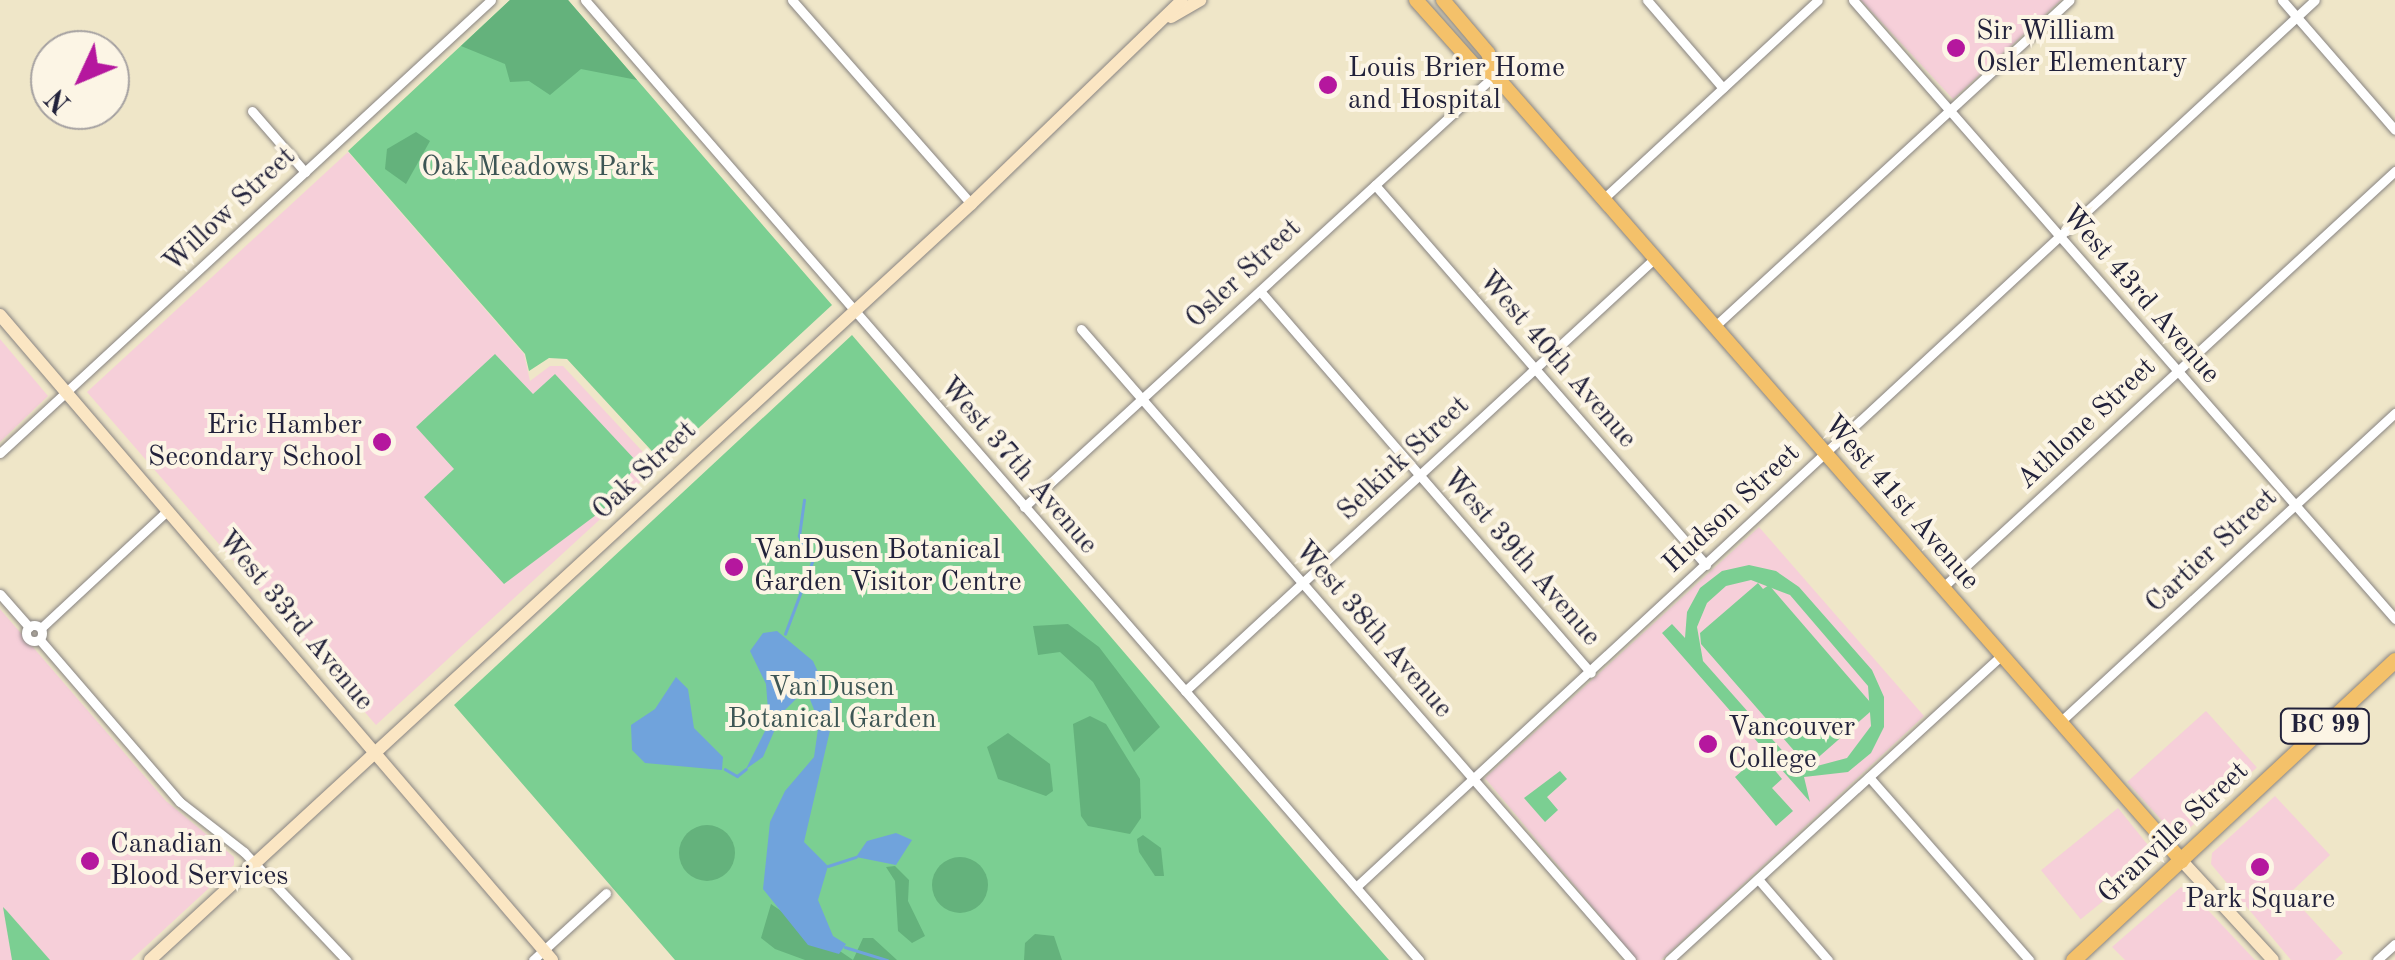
<!DOCTYPE html>
<style>
body{margin:0}
#map{position:relative;width:2395px;height:960px;overflow:hidden;background:#efe6c8;font-family:"Old Standard TT",serif}
div>[style]{position:absolute}
.built>*{inset:0;background:#f6cfd9;transform-origin:0 0}
.green>*{inset:0;background:#7bcf92}
.forest>*{inset:0;background:#64b27c}
.round{border-radius:50%}
.water>*{inset:0;background:#70a3dc}
.stream>*{height:2.5px;margin:-1.25px;padding:0 1.25px;transform-origin:1.25px;border-radius:1.25px;background:#70a3dc}
.roads{filter:drop-shadow(0 0 2px #888482) drop-shadow(0 0 2px #888482)}
.street>*{height:9px;margin:-4.5px;padding:0 4.5px;transform-origin:4.5px;border-radius:4.5px;background:#fff}
.street>.ring{margin:-4.5px;padding:0;box-sizing:content-box;background:none;border:9px solid #fff;border-radius:50%}
.secondary>*{height:12px;margin:-6px;padding:0 6px;transform-origin:6px;border-radius:6px;background:#fbe6c3}
.primary>*{height:14px;margin:-7px;padding:0 7px;transform-origin:7px;border-radius:7px;background:#f4c16a}
.highway>*{height:15px;margin:-7.5px;padding:0 7.5px;transform-origin:7.5px;border-radius:7.5px;background:#f4c16a}
.dots>*{width:28px;height:28px;translate:-50% -50%;box-sizing:border-box;border:5px solid #fcf5e5;border-radius:50%}
span{translate:-50% -50%;white-space:nowrap;text-align:center;line-height:1.15;-webkit-text-stroke:8px #fcf5e5;paint-order:stroke}
.shield-label span{padding:2px 8px;background:#fcf5e5;border:2px solid;border-radius:8px;-webkit-text-stroke-width:0}
.shield-label{font-size:25px;color:#22223b;font-weight:700}
.poi-label{font-size:28px;color:#22223b}
.left{translate:0 -50%;text-align:left}
.right{translate:-100% -50%;text-align:right}
.park-label{font-size:28px;color:#3d5655}
.street-label{font-size:28px;color:#22223b}
.north{position:absolute;left:30px;top:30px;width:100px;height:100px;box-sizing:border-box;background:#fcf5e5;border:2px solid #a5a1a1;border-radius:50%;rotate:226deg;font-size:28px;font-weight:700;line-height:40px;text-align:center;color:#22223b}
.north::after{content:'';display:block;margin:auto;width:35px;height:45px;background:#b5179e;clip-path:polygon(50% 0,100% 100%,50% 72%,0 100%)}
</style>
<div id="map">
<div class="built">
<div style="clip-path:polygon(1861px 0,2061px 0,1953px 99px)"></div>
<div style="clip-path:polygon(348px 152px,524px 354px,530px 381px,550px 366px,563px 366px,657px 467px,376px 725px,87px 392px)"></div>
<div style="clip-path:polygon(0 339px,48px 396px,0 442px)"></div>
<div style="clip-path:polygon(1759px 527px,1924px 716px,1661px 960px,1637px 960px,1485px 778px)"></div>
<div style="clip-path:polygon(0 609px,166px 801px,234px 857px,234px 865px,131px 960px,0 960px)"></div>
<div style="left:2206px;top:711px;width:76px;height:106px;rotate:48deg"></div>
<div style="clip-path:polygon(2275px 796px,2330px 855px,2289px 894px,2343px 953px,2335px 960px,2291px 960px,2211px 864px,2212px 853px)"></div>
<div style="left:2118px;top:808px;width:63px;height:99px;rotate:51deg"></div>
<div style="clip-path:polygon(2181px 887px,2190px 891px,2255px 960px,2125px 960px,2112px 947px)"></div>
</div>
<div class="green">
<div style="clip-path:polygon(510px 0,568px 0,832px 305px,662px 462px,567px 359px,549px 358px,529px 371px,525px 354px,348px 151px)"></div>
<div style="clip-path:polygon(852px 335px,1339px 903px,1389px 960px,675px 960px,454px 705px)"></div>
<div style="clip-path:polygon(495px 354px,533px 394px,555px 374px,638px 463px,604px 509px,504px 584px,424px 497px,454px 469px,416px 427px)"></div>
<div style="clip-path:polygon(evenodd,1749px 565px,1776px 571px,1799px 587px,1872px 670px,1884px 697px,1884px 727px,1871px 753px,1848px 772px,1804px 777px,1810px 802px,1662px 633px,1672px 624px,1685px 638px,1687px 612px,1700px 588px,1722px 571px,1749px 565px,1751px 580px,1790px 595px,1868px 686px,1871px 726px,1847px 758px,1817px 766px,1788px 757px,1703px 661px,1697px 627px,1707px 603px,1726px 586px,1751px 580px)"></div>
<div style="clip-path:polygon(1758px 583px,1763px 589px,1769px 585px,1870px 702px,1870px 712px,1813px 762px,1803px 761px,1701px 644px,1700px 633px)"></div>
<div style="clip-path:polygon(1761px 754px,1782px 779px,1772px 788px,1793px 811px,1776px 826px,1735px 777px)"></div>
<div style="clip-path:polygon(1560px 771px,1567px 779px,1547px 797px,1558px 810px,1545px 822px,1524px 798px)"></div>
<div style="clip-path:polygon(3px 907px,7px 911px,50px 960px,12px 960px)"></div>
</div>
<div class="forest">
<div style="clip-path:polygon(510px 0,568px 0,637px 80px,581px 69px,550px 95px,529px 81px,510px 82px,505px 64px,461px 46px)"></div>
<div style="clip-path:polygon(416px 132px,430px 141px,406px 184px,385px 169px,387px 149px)"></div>
<div style="clip-path:polygon(1068px 624px,1099px 647px,1160px 727px,1134px 752px,1093px 682px,1060px 652px,1038px 655px,1033px 626px)"></div>
<div style="clip-path:polygon(1090px 716px,1106px 724px,1140px 779px,1141px 818px,1130px 834px,1088px 826px,1081px 816px,1073px 724px)"></div>
<div style="clip-path:polygon(1008px 733px,1050px 764px,1053px 791px,1046px 796px,998px 779px,987px 747px)"></div>
<div class="round" style="left:679px;top:825px;width:56px;height:56px"></div>
<div style="clip-path:polygon(1143px 835px,1161px 848px,1164px 876px,1155px 876px,1139px 852px,1137px 839px)"></div>
<div class="round" style="left:932px;top:857px;width:56px;height:56px"></div>
<div style="clip-path:polygon(895px 866px,909px 880px,908px 901px,925px 936px,912px 943px,898px 931px,895px 881px,886px 867px)"></div>
<div style="clip-path:polygon(771px 904px,853px 960px,863px 938px,873px 938px,897px 960px,805px 960px,775px 949px,761px 938px)"></div>
<div style="clip-path:polygon(1035px 934px,1054px 936px,1062px 960px,1024px 960px,1025px 943px)"></div>
</div>
<div class="water">
<div style="clip-path:polygon(777px 631px,813px 661px,835px 709px,804px 842px,828px 866px,818px 900px,833px 936px,846px 944px,839px 954px,808px 945px,763px 889px,770px 822px,785px 791px,814px 757px,819px 722px,809px 697px,799px 696px,782px 713px,763px 757px,746px 769px,769px 723px,766px 684px,750px 651px,763px 633px)"></div>
<div style="clip-path:polygon(676px 677px,688px 689px,694px 728px,723px 757px,722px 770px,645px 763px,632px 750px,631px 725px,655px 709px)"></div>
<div style="clip-path:polygon(896px 833px,912px 840px,896px 865px,856px 857px,867px 841px)"></div>
</div>
<div class="stream">
<div style="left:785px;top:634px;width:77px;rotate:-69.4deg"></div>
<div style="left:812px;top:562px;width:29px;rotate:-117deg"></div>
<div style="left:799px;top:536px;width:36px;rotate:-82deg"></div>
<div style="left:725px;top:769px;width:14px;rotate:30deg"></div>
<div style="left:737px;top:776px;width:11px;rotate:-38deg"></div>
<div style="left:828px;top:866px;width:29px;rotate:-18deg"></div>
<div style="left:845px;top:947px;width:44px;rotate:17.2deg"></div>
</div>
<div class="roads">
<div class="street">
<div style="left:585px;top:0;width:1272px;rotate:49.02deg"></div>
<div style="left:792px;top:0;width:271px;rotate:48.7deg"></div>
<div style="left:1647px;top:0;width:116px;rotate:49.2deg"></div>
<div style="left:1853px;top:0;width:823px;rotate:48.79deg"></div>
<div style="left:2282px;top:0;width:172px;rotate:49deg"></div>
<div style="left:252px;top:111px;width:81px;rotate:49deg"></div>
<div style="left:1375px;top:185px;width:504px;rotate:48.94deg"></div>
<div style="left:1602px;top:200px;width:294px;rotate:-42.8deg"></div>
<div style="left:1260px;top:291px;width:505px;rotate:49.09deg"></div>
<div style="left:1714px;top:327px;width:483px;rotate:-42.6deg"></div>
<div style="left:1081px;top:329px;width:837px;rotate:48.92deg"></div>
<div style="left:0;top:453px;width:668px;rotate:-42.69deg"></div>
<div style="left:1024px;top:507px;width:639px;rotate:-42.53deg"></div>
<div style="left:1942px;top:588px;width:616px;rotate:-42.63deg"></div>
<div style="left:0;top:594px;width:44px;rotate:48.7deg"></div>
<div class="ring" style="left:26px;top:625px;width:7px;height:7px"></div>
<div style="left:41px;top:628px;width:173px;rotate:-42.9deg"></div>
<div style="left:40px;top:640px;width:214px;rotate:49.2deg"></div>
<div style="left:180px;top:802px;width:81px;rotate:38deg"></div>
<div style="left:244px;top:852px;width:149px;rotate:46.6deg"></div>
<div style="left:1185px;top:691px;width:638px;rotate:-42.65deg"></div>
<div style="left:2060px;top:722px;width:456px;rotate:-42.7deg"></div>
<div style="left:1869px;top:777px;width:243px;rotate:48.8deg"></div>
<div style="left:1758px;top:879px;width:107px;rotate:49.2deg"></div>
<div style="left:1356px;top:887px;width:1306px;rotate:-42.77deg"></div>
<div style="left:533px;top:960px;width:99px;rotate:-42.5deg"></div>
<div style="left:1669px;top:960px;width:450px;rotate:-42.5deg"></div>
<div style="left:2377px;top:960px;width:24px;rotate:-42deg"></div>
</div>
<div class="secondary">
<div style="left:1171px;top:17px;width:34px;rotate:-30deg"></div>
<div style="left:0;top:315px;width:849px;rotate:49.44deg"></div>
<div style="left:2182px;top:861px;width:134px;rotate:47.4deg"></div>
<div style="left:150px;top:960px;width:1116px;rotate:-42.64deg"></div>
<div style="left:971px;top:204px;width:293px;rotate:-44deg"></div>
</div>
<div class="primary">
<div style="left:1416px;top:0;width:87px;rotate:48.3deg"></div>
<div style="left:1474px;top:65px;width:23px;rotate:25deg"></div>
<div style="left:1495px;top:75px;width:1044px;rotate:48.85deg"></div>
<div style="left:1443px;top:0;width:70px;rotate:49.7deg"></div>
<div style="left:1488px;top:53px;width:23px;rotate:72deg"></div>
</div>
<div class="highway">
<div style="left:2073px;top:960px;width:440px;rotate:-43deg"></div>
</div>
</div>
<div class="dots">
<div style="left:1956px;top:48px;background:#b5179e"></div>
<div style="left:1328px;top:85px;background:#b5179e"></div>
<div style="left:382px;top:442px;background:#b5179e"></div>
<div style="left:734px;top:567px;background:#b5179e"></div>
<div style="left:1708px;top:744px;background:#b5179e"></div>
<div style="left:90px;top:861px;background:#b5179e"></div>
<div style="left:2260px;top:867px;background:#b5179e"></div>
</div>
<div class="shield-label">
<span style="left:2325px;top:726px">BC 99</span>
</div>
<div class="poi-label">
<span class="left" style="left:1976px;top:48px">Sir William<br>Osler Elementary</span>
<span class="left" style="left:1348px;top:85px">Louis Brier Home<br>and Hospital</span>
<span class="right" style="left:362px;top:442px">Eric Hamber<br>Secondary School</span>
<span class="left" style="left:754px;top:567px">VanDusen Botanical<br>Garden Visitor Centre</span>
<span class="left" style="left:1728px;top:744px">Vancouver<br>College</span>
<span class="left" style="left:110px;top:861px">Canadian<br>Blood Services</span>
<span style="left:2260px;top:900px">Park Square</span>
</div>
<div class="park-label">
<span style="left:538px;top:168px">Oak Meadows Park</span>
<span style="left:832px;top:704px">VanDusen<br>Botanical Garden</span>
</div>
<div class="street-label">
<span style="left:230px;top:210px;rotate:-43deg">Willow Street</span>
<span style="left:1244px;top:274px;rotate:-43deg">Osler Street</span>
<span style="left:2140px;top:295px;rotate:49deg">West 43rd Avenue</span>
<span style="left:1557px;top:360px;rotate:49deg">West 40th Avenue</span>
<span style="left:2087px;top:424px;rotate:-43deg">Athlone Street</span>
<span style="left:1404px;top:459px;rotate:-43deg">Selkirk Street</span>
<span style="left:1018px;top:466px;rotate:49deg">West 37th Avenue</span>
<span style="left:645px;top:471px;rotate:-43deg">Oak Street</span>
<span style="left:1901px;top:503px;rotate:49deg">West 41st Avenue</span>
<span style="left:1732px;top:509px;rotate:-43deg">Hudson Street</span>
<span style="left:2212px;top:551px;rotate:-43deg">Cartier Street</span>
<span style="left:1521px;top:558px;rotate:49deg">West 39th Avenue</span>
<span style="left:295px;top:621px;rotate:50deg">West 33rd Avenue</span>
<span style="left:1373px;top:630px;rotate:49deg">West 38th Avenue</span>
<span style="left:2174px;top:833px;rotate:-43deg">Granville Street</span>
</div>
<div class="north">N</div>
</div>
